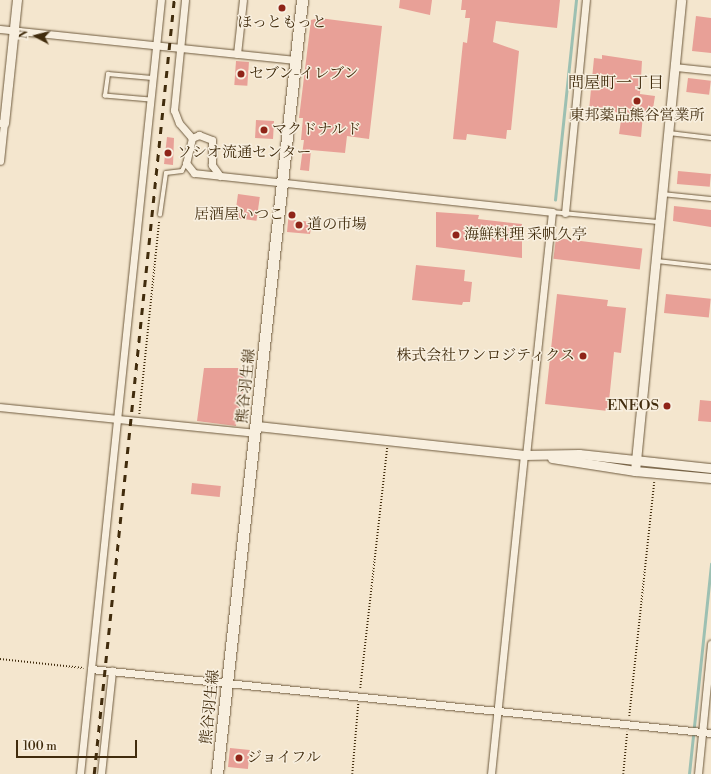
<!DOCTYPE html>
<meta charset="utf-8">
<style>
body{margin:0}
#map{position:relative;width:711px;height:774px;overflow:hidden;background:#f4e6ce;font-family:"Libre Bodoni","Noto Serif JP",serif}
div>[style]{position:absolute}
.stream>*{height:2.5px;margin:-1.25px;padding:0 1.25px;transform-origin:1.25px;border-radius:1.25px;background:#9dc0b2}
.building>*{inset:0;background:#e8a097;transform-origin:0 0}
.path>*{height:1.5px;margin-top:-0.75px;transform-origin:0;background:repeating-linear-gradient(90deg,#412c0d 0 1px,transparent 0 3px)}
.roads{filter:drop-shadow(0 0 1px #6e5a3d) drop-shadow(0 0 1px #6e5a3d)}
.service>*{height:3.5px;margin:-1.75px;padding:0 1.75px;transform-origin:1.75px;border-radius:1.75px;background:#f8efdf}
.minor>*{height:7px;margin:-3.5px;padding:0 3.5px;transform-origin:3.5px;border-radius:3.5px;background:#f8efdf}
.tertiary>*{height:9px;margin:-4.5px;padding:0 4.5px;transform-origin:4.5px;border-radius:4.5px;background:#f8efdf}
.secondary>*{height:11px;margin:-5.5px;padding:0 5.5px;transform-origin:5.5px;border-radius:5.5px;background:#f8efdf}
.rail>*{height:2.5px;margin-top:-1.25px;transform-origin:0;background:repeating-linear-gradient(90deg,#412c0d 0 7px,transparent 0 14px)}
.dots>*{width:11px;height:11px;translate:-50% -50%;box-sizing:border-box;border:2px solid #f8efdf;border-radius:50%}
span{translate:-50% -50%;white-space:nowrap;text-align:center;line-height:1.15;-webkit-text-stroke:3px #f8efdf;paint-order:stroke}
.poi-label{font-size:15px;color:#412c0d}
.left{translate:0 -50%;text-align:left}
.right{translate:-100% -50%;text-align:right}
.street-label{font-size:15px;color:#412c0d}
.neighbourhood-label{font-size:16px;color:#412c0d}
.north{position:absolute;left:16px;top:16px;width:40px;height:40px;-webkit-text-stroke:3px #f8efdf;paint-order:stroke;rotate:277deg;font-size:11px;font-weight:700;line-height:16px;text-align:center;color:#412c0d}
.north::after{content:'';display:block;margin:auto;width:14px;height:18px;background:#412c0d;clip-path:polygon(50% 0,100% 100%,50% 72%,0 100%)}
.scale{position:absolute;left:16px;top:740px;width:121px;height:18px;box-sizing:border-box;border:2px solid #412c0d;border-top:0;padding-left:5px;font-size:12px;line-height:14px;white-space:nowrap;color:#412c0d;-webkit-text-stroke:3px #f8efdf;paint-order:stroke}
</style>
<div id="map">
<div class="stream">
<div style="left:555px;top:200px;width:201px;rotate:-84deg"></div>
<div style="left:689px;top:774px;width:211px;rotate:-84deg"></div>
</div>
<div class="building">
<div style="clip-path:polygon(400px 0,432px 0,430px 15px,399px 8px)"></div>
<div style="clip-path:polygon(462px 0,560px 0,557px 28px,496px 21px,493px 42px,519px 51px,511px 130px,507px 130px,506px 139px,467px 134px,466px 140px,453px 139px,463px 42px,467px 43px,470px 18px,465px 18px,466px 10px,461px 10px)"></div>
<div style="clip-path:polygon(696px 16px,711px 18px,711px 53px,692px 51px)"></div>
<div style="clip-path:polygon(319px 18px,382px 26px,369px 139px,347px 136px,345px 153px,311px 150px,309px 171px,300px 170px,304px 140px,301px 140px,303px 118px,299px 118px,311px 20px)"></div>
<div style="clip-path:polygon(602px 55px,642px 61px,640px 94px,655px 96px,652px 115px,643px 114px,641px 137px,619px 134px,622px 113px,589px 110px,594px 58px,602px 59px)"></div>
<div style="left:236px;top:61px;width:13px;height:24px;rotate:4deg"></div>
<div style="left:688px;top:78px;width:23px;height:14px;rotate:7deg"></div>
<div style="left:256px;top:120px;width:18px;height:18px;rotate:3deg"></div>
<div style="clip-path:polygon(167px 137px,174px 138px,173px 165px,164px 164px)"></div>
<div style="left:678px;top:171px;width:33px;height:13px;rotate:5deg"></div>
<div style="left:238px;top:194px;width:22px;height:24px;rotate:8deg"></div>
<div style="clip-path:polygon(674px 206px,711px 210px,711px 227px,673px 221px)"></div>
<div style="clip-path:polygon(289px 211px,295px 212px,295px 220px,312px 222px,310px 234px,287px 232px)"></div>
<div style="clip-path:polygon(436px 212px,479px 215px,478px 219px,522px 224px,522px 258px,436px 247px)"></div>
<div style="left:556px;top:238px;width:87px;height:21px;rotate:7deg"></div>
<div style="clip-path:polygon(416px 265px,465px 270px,464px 281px,472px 282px,470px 302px,463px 302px,462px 305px,412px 300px)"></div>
<div style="clip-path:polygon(557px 294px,608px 300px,607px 306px,626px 308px,621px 353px,614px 352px,608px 411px,545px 404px)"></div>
<div style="left:666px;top:294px;width:45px;height:19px;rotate:6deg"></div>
<div style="clip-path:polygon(204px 368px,245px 368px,241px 415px,237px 414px,236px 426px,197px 421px)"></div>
<div style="clip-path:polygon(700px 400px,711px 401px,711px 422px,698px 421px)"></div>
<div style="left:192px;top:483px;width:29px;height:11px;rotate:6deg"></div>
<div style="left:230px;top:748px;width:20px;height:19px;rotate:6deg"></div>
</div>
<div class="path">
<div style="left:139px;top:414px;width:194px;rotate:-84.1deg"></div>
<div style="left:0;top:659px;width:84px;rotate:6.1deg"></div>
<div style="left:360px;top:688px;width:242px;rotate:-83.6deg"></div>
<div style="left:629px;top:716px;width:235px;rotate:-83.9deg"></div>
<div style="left:352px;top:774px;width:70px;rotate:-85.1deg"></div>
<div style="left:623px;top:774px;width:42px;rotate:-84.6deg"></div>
</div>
<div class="roads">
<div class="service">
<div style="left:150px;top:100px;width:45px;rotate:-174.9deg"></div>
<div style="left:105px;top:96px;width:22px;rotate:-82deg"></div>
<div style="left:108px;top:74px;width:44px;rotate:5.2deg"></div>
<div style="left:669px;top:133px;width:42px;rotate:6.8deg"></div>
<div style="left:662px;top:194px;width:49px;rotate:5.8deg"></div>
<div style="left:552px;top:212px;width:106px;rotate:5.4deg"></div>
<div style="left:160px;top:215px;width:42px;rotate:-81.9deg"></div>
<div style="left:166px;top:173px;width:16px;rotate:-7deg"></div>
<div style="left:182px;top:171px;width:9px;rotate:-63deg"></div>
<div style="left:657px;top:261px;width:54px;rotate:6.3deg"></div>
</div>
<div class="minor">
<div style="left:185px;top:0;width:111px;rotate:95.7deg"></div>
<div style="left:174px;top:110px;width:14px;rotate:69deg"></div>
<div style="left:179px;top:123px;width:20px;rotate:49deg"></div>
<div style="left:0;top:29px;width:297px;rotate:6deg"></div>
<div style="left:237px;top:54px;width:54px;rotate:-83.7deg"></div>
<div style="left:675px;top:67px;width:36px;rotate:6deg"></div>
<div style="left:0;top:123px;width:4px"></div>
<div style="left:4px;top:123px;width:38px;rotate:96deg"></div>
<div style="left:220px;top:176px;width:14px;rotate:-126deg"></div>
<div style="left:212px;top:165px;width:25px;rotate:-90deg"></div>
<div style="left:212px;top:140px;width:14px;rotate:-159deg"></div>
<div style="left:199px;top:135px;width:8px;rotate:157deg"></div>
<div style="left:192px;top:138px;width:26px;rotate:103deg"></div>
<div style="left:186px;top:163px;width:13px;rotate:51deg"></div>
<div style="left:194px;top:173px;width:360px;rotate:6.2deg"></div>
<div style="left:552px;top:212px;width:244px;rotate:96.1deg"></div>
<div style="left:565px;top:213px;width:214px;rotate:-84.4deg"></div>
<div style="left:0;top:407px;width:257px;rotate:5.8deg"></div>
<div style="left:91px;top:669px;width:623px;rotate:5.89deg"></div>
<div style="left:80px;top:774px;width:778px;rotate:-84.03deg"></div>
<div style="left:101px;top:774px;width:104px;rotate:-83.9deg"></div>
<div style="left:491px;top:774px;width:321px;rotate:-84.1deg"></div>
<div style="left:698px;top:774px;width:131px;rotate:-84.3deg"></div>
</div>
<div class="tertiary">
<div style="left:4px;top:123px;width:124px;rotate:-84deg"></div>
<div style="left:257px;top:426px;width:269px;rotate:6.2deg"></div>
<div style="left:524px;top:455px;width:55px;rotate:-1deg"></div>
<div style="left:579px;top:454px;width:133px;rotate:6.1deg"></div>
<div style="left:552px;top:458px;width:84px;rotate:8.9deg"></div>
<div style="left:635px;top:471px;width:76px;rotate:5.3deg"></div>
<div style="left:635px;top:471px;width:473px;rotate:-84.4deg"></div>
</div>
<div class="secondary">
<div style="left:217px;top:774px;width:779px;rotate:-83.73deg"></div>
</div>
</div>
<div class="rail">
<div style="left:94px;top:774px;width:778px;rotate:-84.1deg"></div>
</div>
<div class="dots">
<div style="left:282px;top:8px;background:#8f2418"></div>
<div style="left:241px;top:74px;background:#8f2418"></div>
<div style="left:637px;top:101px;background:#8f2418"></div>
<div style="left:264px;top:130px;background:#8f2418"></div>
<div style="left:168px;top:153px;background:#8f2418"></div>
<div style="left:292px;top:215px;background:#8f2418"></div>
<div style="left:299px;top:225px;background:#8f2418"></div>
<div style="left:456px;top:235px;background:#8f2418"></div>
<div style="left:583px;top:356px;background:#8f2418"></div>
<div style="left:667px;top:406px;background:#8f2418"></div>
<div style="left:239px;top:758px;background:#8f2418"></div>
</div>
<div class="poi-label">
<span style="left:282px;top:23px">ほっともっと</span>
<span class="left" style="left:249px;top:74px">セブン-イレブン</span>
<span style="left:637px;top:116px">東邦薬品熊谷営業所</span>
<span class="left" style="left:272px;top:130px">マクドナルド</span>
<span class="left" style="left:177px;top:153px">ソシオ流通センター</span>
<span class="right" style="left:284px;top:215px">居酒屋いつこ</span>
<span class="left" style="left:307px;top:225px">道の市場</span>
<span class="left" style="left:464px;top:235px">海鮮料理 采帆久亭</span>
<span class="right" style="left:575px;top:356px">株式会社ワンロジティクス</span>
<span class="right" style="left:659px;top:406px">ENEOS</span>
<span class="left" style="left:247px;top:758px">ジョイフル</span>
</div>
<div class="street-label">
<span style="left:246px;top:386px;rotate:-84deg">熊谷羽生線</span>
<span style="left:210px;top:707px;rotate:-84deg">熊谷羽生線</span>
</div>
<div class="neighbourhood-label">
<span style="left:616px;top:83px">問屋町一丁目</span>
</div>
<div class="north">N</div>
<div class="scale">100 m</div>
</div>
